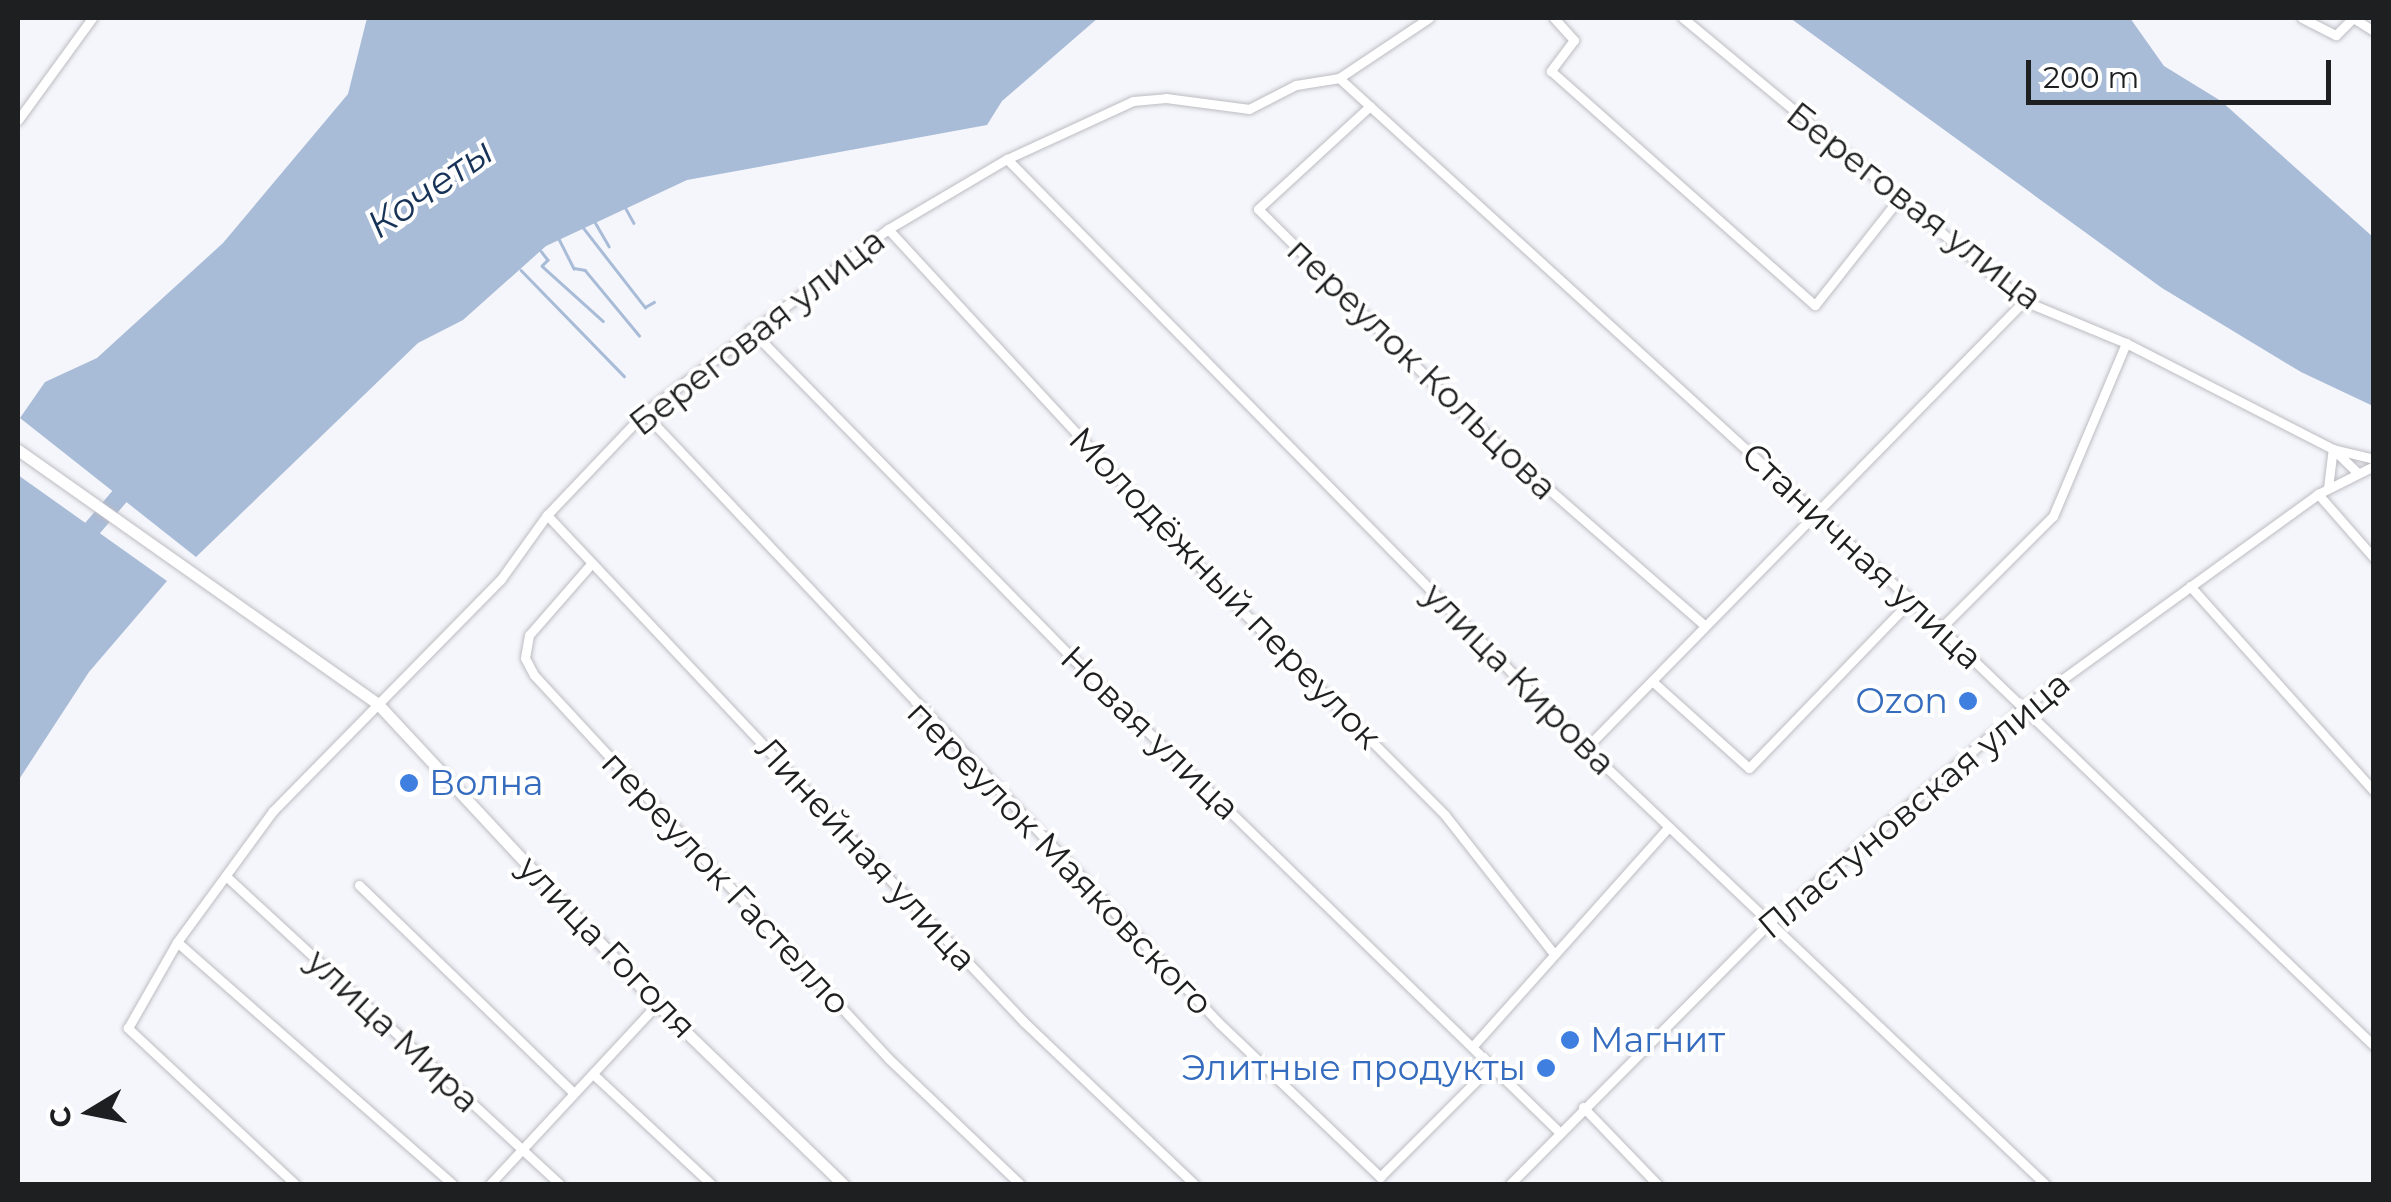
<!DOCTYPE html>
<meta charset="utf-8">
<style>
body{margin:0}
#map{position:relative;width:2391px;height:1202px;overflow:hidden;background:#f5f6fb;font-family:Montserrat,sans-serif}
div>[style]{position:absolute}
.water>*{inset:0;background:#a8bbd7}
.stream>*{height:2.5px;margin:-1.25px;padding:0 1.25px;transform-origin:1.25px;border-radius:1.25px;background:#a8bbd7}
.river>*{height:18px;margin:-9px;padding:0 9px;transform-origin:9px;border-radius:9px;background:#a8bbd7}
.roads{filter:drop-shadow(0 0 2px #bcbcc2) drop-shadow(0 0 2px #bcbcc2)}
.street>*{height:9px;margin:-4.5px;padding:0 4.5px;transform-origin:4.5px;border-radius:4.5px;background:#fff}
.secondary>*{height:11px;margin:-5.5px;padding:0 5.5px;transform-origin:5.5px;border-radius:5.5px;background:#fff}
.dots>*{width:28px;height:28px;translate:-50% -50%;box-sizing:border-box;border:5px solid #fff;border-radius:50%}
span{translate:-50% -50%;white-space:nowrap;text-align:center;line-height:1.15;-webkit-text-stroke:8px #fff;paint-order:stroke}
.street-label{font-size:35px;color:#1e1f20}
.shop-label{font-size:35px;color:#366cbe}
.right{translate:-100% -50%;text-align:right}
.left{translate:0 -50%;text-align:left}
.water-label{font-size:38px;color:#183358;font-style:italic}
.frame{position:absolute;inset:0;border:20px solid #1e1f20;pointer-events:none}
.north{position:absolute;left:40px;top:1062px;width:100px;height:100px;-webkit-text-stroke:8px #fff;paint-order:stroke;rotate:260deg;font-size:28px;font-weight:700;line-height:40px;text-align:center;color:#1e1f20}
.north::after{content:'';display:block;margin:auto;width:35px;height:45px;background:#1e1f20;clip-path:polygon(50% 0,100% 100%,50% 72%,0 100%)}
.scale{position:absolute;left:2026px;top:60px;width:305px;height:45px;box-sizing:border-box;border:5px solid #1e1f20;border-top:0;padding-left:12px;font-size:30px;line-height:35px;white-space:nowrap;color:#1e1f20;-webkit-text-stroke:8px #fff;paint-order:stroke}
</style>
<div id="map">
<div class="water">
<div style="clip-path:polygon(367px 18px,1098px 18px,1002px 101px,987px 125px,687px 180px,546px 246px,463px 320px,418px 343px,196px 557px,20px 418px,45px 382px,97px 358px,223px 243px,348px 94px)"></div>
<div style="clip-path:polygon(1790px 18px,2130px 18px,2164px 66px,2221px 101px,2373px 237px,2373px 406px,2301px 372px,2162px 288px)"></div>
<div style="clip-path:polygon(18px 475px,167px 581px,89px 672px,18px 781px)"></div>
</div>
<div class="stream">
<div style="left:625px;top:207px;width:18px;rotate:61deg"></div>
<div style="left:595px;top:222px;width:28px;rotate:60deg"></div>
<div style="left:582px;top:226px;width:103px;rotate:52.1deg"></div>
<div style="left:645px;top:307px;width:10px;rotate:-29deg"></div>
<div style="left:559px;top:239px;width:33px;rotate:63deg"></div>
<div style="left:574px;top:268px;width:11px;rotate:10deg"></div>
<div style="left:585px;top:270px;width:85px;rotate:50.3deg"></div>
<div style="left:541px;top:251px;width:11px;rotate:52deg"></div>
<div style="left:548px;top:260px;width:8px;rotate:135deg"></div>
<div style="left:542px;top:266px;width:82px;rotate:42deg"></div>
<div style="left:521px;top:270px;width:148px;rotate:45.8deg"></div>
</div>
<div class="river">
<div style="left:79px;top:544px;width:79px;rotate:-49.6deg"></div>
</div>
<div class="roads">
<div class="street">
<div style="left:1554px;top:18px;width:30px;rotate:48deg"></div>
<div style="left:1574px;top:40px;width:39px;rotate:127deg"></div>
<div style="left:1551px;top:71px;width:353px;rotate:41.6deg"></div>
<div style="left:1815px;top:305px;width:132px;rotate:-51.7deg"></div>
<div style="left:1683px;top:18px;width:443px;rotate:39.7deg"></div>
<div style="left:2024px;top:301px;width:110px;rotate:22.4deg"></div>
<div style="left:2126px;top:343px;width:233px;rotate:27.1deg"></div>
<div style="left:2333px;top:449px;width:33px;rotate:44deg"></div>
<div style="left:2302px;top:18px;width:38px;rotate:27deg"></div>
<div style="left:2336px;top:35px;width:24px;rotate:-45deg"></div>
<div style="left:2353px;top:18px;width:25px;rotate:32deg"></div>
<div style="left:1339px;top:78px;width:774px;rotate:42.38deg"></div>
<div style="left:1911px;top:600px;width:643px;rotate:43.93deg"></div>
<div style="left:1370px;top:106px;width:152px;rotate:137.4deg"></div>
<div style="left:1258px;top:209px;width:299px;rotate:44.9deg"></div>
<div style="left:1470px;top:420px;width:311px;rotate:41.2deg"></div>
<div style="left:18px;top:120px;width:126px;rotate:-54deg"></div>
<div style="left:1007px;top:159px;width:826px;rotate:45.49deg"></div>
<div style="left:1586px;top:748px;width:633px;rotate:43.53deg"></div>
<div style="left:888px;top:229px;width:498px;rotate:47.3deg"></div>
<div style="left:1226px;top:595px;width:310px;rotate:45.1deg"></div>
<div style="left:1445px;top:815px;width:177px;rotate:51.9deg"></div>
<div style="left:750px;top:329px;width:459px;rotate:45.6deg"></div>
<div style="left:1071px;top:657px;width:680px;rotate:44.22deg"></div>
<div style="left:644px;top:413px;width:838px;rotate:46.69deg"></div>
<div style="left:1219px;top:1023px;width:223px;rotate:43.7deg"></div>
<div style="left:1380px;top:1177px;width:157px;rotate:-45deg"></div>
<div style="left:2328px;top:488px;width:39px;rotate:-83deg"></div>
<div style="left:2333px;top:449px;width:42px;rotate:13.7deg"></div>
<div style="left:2318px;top:494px;width:85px;rotate:48.8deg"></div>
<div style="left:547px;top:515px;width:696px;rotate:46.75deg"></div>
<div style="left:1024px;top:1022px;width:235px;rotate:43.6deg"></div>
<div style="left:591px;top:564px;width:94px;rotate:131.1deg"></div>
<div style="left:529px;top:635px;width:23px;rotate:100deg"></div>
<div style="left:525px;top:658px;width:19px;rotate:62deg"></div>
<div style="left:534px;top:675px;width:522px;rotate:47.25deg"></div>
<div style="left:888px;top:1058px;width:182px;rotate:43.7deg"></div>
<div style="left:2190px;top:586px;width:275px;rotate:48.1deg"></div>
<div style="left:1941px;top:628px;width:158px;rotate:-45deg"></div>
<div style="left:2053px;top:516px;width:188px;rotate:-67.1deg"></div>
<div style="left:1652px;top:681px;width:130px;rotate:41.9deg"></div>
<div style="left:1749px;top:768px;width:233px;rotate:-46deg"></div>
<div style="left:1586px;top:748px;width:626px;rotate:-45.58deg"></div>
<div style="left:227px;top:877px;width:453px;rotate:42.7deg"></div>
<div style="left:359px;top:885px;width:299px;rotate:44.1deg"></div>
<div style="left:177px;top:942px;width:366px;rotate:41.3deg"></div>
<div style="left:1472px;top:1047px;width:295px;rotate:-48.2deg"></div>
<div style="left:593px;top:1074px;width:161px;rotate:43deg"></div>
<div style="left:1583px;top:1107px;width:107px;rotate:46.1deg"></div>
<div style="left:295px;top:1184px;width:229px;rotate:-137deg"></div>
<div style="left:128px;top:1028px;width:99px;rotate:-60.3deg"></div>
<div style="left:177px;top:942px;width:162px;rotate:-53.8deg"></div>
<div style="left:273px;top:811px;width:325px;rotate:-45.5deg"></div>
<div style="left:501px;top:579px;width:79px;rotate:-54.3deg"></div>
<div style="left:547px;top:515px;width:141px;rotate:-46.4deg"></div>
<div style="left:644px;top:413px;width:306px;rotate:-37deg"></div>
<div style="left:888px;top:229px;width:138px;rotate:-30.5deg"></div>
<div style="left:1007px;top:159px;width:139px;rotate:-24.7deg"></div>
<div style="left:1133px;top:101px;width:33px;rotate:-5deg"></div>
<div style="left:1166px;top:98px;width:84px;rotate:7.5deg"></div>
<div style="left:1249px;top:109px;width:53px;rotate:-27.1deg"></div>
<div style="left:1296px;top:85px;width:44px;rotate:-9.2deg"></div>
<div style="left:1339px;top:78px;width:108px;rotate:-33.7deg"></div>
<div style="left:490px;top:1184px;width:246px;rotate:-47.1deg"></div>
<div style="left:1510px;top:1184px;width:371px;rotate:-45.2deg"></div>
<div style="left:1771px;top:921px;width:331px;rotate:-40.2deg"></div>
<div style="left:2024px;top:707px;width:363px;rotate:-35.9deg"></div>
<div style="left:2318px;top:494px;width:63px;rotate:-26.6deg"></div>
</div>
<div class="secondary">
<div style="left:18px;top:450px;width:439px;rotate:35.2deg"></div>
<div style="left:377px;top:703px;width:411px;rotate:47.1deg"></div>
<div style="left:657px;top:1004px;width:259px;rotate:44.1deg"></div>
</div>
</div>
<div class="dots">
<div style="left:1968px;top:701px;background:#3f7fe0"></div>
<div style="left:409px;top:783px;background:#3f7fe0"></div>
<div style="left:1570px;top:1040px;background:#3f7fe0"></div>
<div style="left:1546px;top:1068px;background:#3f7fe0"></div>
</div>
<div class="street-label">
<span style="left:1914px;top:206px;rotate:38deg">Береговая улица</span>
<span style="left:757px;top:332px;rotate:-38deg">Береговая улица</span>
<span style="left:1422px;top:369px;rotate:44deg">переулок Кольцова</span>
<span style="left:1862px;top:556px;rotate:43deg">Станичная улица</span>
<span style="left:1225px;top:588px;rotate:46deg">Молодёжный переулок</span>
<span style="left:1519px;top:679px;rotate:45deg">улица Кирова</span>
<span style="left:1150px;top:733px;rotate:44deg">Новая улица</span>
<span style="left:1914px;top:805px;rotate:-40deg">Пластуновская улица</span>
<span style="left:866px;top:854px;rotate:47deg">Линейная улица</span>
<span style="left:1060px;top:858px;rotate:46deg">переулок Маяковского</span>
<span style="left:726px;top:883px;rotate:47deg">переулок Гастелло</span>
<span style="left:607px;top:947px;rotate:46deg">улица Гоголя</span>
<span style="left:393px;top:1031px;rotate:43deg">улица Мира</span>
</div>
<div class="shop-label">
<span class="right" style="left:1948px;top:701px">Ozon</span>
<span class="left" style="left:429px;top:783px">Волна</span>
<span class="left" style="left:1590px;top:1040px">Магнит</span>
<span class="right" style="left:1526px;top:1068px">Элитные продукты</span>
</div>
<div class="water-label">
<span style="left:430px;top:188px;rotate:-35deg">Кочеты</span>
</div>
<div class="frame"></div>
<div class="north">С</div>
<div class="scale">200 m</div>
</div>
